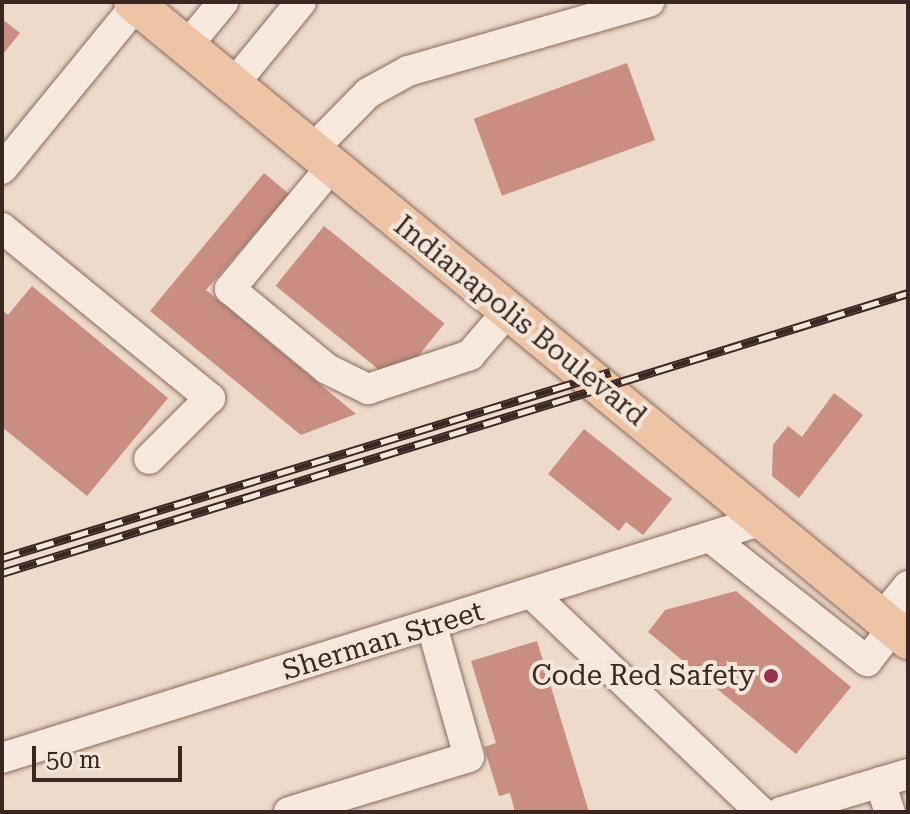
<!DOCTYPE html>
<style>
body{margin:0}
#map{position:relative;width:910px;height:814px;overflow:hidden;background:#eddaca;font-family:"Roboto Serif",serif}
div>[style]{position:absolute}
.building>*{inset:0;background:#c98d82;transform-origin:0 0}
.roads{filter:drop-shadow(0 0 2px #8a6b5f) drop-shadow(0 0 2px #8a6b5f)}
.minor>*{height:30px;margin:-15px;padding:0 15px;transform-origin:15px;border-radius:15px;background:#f8e9de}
.major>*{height:38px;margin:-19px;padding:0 19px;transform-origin:19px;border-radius:19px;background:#edc4a5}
.rail>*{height:9px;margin-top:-4.5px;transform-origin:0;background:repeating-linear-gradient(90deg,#f5e6da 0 18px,#3b2722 0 36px);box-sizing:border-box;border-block:2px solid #3b2722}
.dots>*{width:22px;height:22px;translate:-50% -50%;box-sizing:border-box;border:4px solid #f5e6da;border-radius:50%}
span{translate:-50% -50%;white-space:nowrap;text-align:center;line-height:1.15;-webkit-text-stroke:8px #f5e6da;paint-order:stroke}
.street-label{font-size:28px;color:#3b2722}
.poi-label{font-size:28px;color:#3b2722}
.right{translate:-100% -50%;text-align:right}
.frame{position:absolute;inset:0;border:4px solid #3b2722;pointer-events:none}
.scale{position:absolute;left:32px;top:746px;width:150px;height:36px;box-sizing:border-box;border:4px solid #3b2722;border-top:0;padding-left:10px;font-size:24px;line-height:28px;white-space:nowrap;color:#3b2722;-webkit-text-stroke:6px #f5e6da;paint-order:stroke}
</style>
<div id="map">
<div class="building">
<div style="clip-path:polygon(2px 19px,20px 33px,2px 55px)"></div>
<div style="left:627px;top:63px;width:82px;height:163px;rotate:70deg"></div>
<div style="clip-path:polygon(264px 173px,289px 194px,206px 290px,356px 414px,301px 435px,150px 311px)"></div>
<div style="left:324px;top:226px;width:155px;height:77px;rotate:39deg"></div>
<div style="clip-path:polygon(32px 286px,168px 398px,87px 496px,2px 427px,2px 310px,8px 315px)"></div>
<div style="clip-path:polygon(834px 393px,863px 415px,799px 498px,772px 476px,773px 445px,788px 426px,802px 437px)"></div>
<div style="clip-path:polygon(584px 429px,672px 499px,643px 535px,626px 522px,619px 531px,548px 474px)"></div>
<div style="clip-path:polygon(736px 591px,851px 687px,796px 754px,648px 632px,665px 610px)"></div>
<div style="clip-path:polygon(537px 641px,589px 812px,515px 812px,510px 793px,499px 796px,484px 747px,496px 743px,471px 661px)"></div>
</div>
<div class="roads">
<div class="minor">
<div style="left:187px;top:46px;width:57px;rotate:-50.7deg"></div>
<div style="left:233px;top:85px;width:107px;rotate:-50.7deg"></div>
<div style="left:312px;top:150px;width:80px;rotate:-45.5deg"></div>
<div style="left:368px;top:93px;width:46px;rotate:-28.8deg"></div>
<div style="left:408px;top:71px;width:251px;rotate:-16deg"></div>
<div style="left:332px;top:166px;width:160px;rotate:129.7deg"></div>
<div style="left:230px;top:289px;width:126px;rotate:39.5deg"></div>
<div style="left:327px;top:369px;width:46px;rotate:26deg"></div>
<div style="left:368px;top:389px;width:108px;rotate:-18.4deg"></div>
<div style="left:470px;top:355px;width:58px;rotate:-49.2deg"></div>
<div style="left:2px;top:169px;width:212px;rotate:-50.7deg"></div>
<div style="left:2px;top:228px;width:269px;rotate:39.3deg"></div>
<div style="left:210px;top:398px;width:86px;rotate:135deg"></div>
<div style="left:711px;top:538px;width:199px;rotate:38.3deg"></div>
<div style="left:867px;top:661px;width:42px;rotate:-51.8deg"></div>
<div style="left:533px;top:595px;width:315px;rotate:43.6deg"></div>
<div style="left:882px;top:618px;width:41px;rotate:-50.9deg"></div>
<div style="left:2px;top:758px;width:797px;rotate:-17.37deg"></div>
<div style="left:880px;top:782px;width:32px;rotate:72deg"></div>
<div style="left:289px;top:812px;width:188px;rotate:-17deg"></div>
<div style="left:469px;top:757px;width:136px;rotate:-105.8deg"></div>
<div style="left:781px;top:812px;width:133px;rotate:-16.7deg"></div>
</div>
<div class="major">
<div style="left:133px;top:2px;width:1004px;rotate:39.46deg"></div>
</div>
</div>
<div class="rail">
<div style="left:2px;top:558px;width:636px;rotate:-17.01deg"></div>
<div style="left:2px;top:573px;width:948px;rotate:-17.17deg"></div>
</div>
<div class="dots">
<div style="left:771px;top:676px;background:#96324c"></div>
</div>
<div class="street-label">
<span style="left:520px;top:321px;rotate:39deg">Indianapolis Boulevard</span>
<span style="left:383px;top:641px;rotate:-17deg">Sherman Street</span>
</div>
<div class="poi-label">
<span class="right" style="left:755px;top:676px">Code Red Safety</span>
</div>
<div class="frame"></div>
<div class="scale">50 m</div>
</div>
